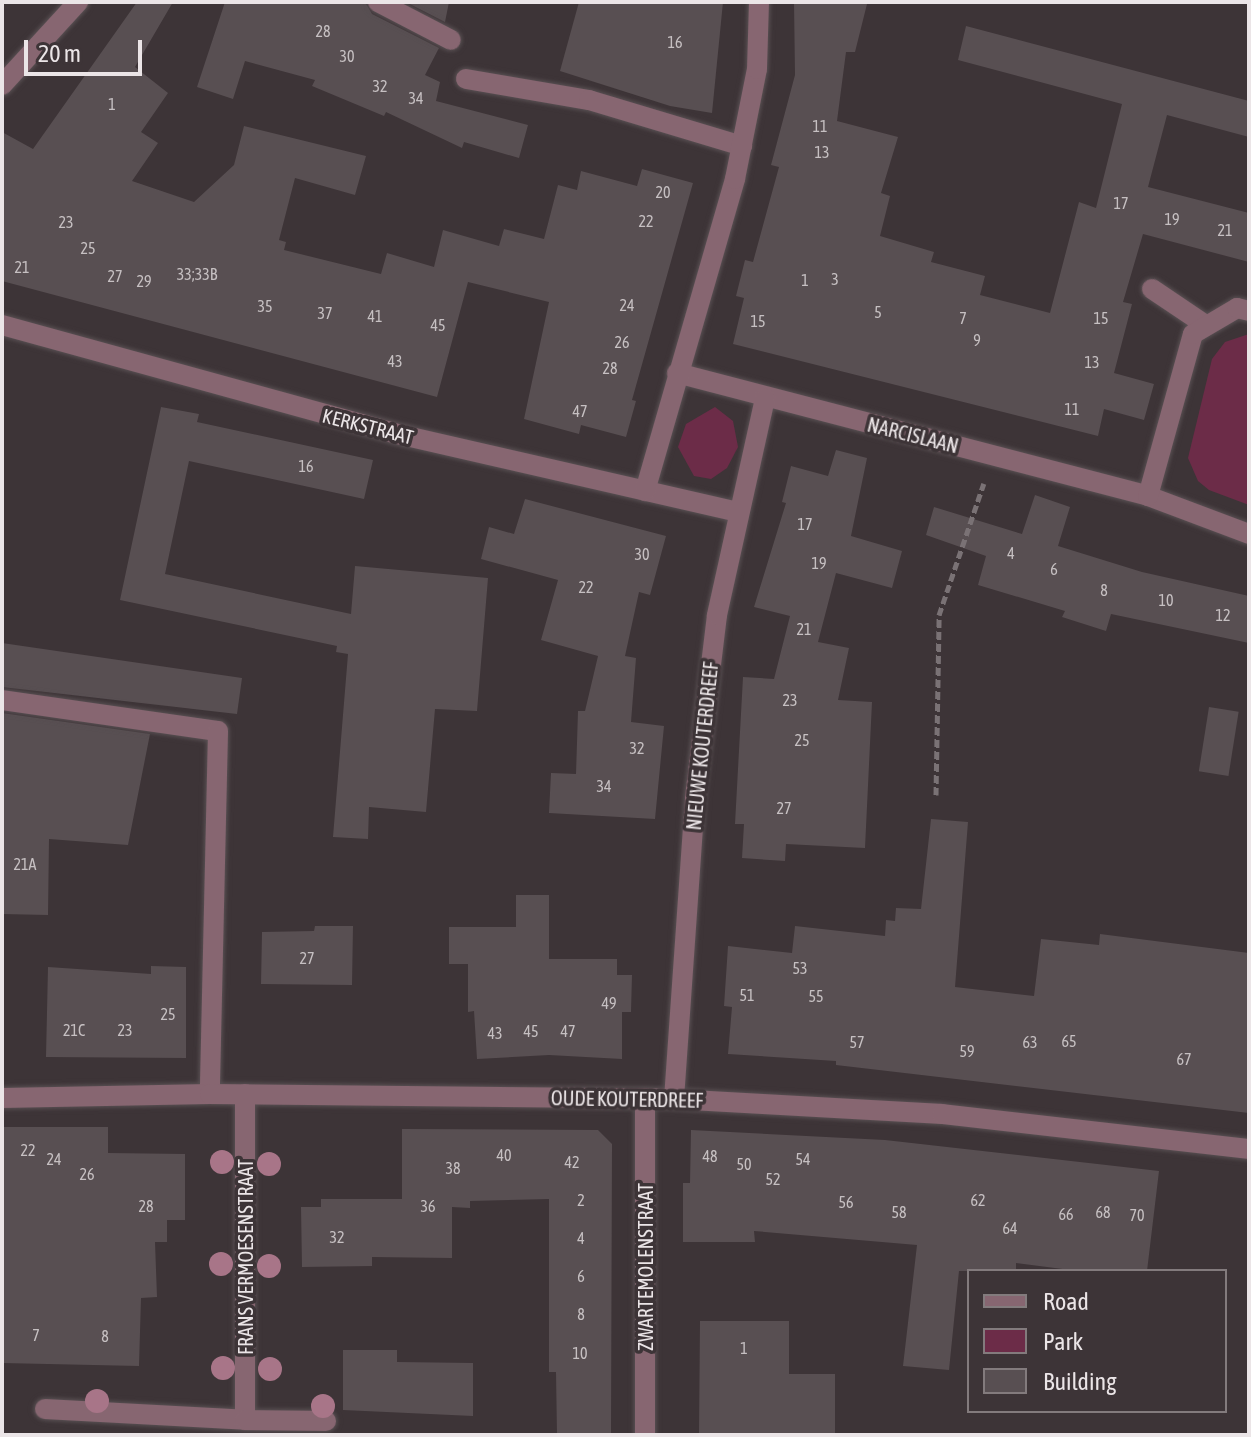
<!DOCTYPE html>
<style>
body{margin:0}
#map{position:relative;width:1251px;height:1437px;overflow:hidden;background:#3d3437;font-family:"Asap Condensed",sans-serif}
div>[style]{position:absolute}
.green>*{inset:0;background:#6c2c48}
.building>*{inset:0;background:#584f52;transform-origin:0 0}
.path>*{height:5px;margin-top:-2.5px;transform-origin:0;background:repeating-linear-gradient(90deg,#7a7275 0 8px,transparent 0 12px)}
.roads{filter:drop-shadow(0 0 2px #595053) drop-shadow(0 0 2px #595053)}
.lane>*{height:20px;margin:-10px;padding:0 10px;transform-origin:10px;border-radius:10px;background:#876671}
.street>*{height:20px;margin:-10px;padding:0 10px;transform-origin:10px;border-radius:10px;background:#876671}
.trees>*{width:24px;height:24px;margin:-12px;border-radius:50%;background:#a87588}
span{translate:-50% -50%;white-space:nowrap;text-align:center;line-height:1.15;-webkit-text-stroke:7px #3d3437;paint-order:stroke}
.number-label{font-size:16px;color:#c6c0c2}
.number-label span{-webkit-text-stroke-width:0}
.street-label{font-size:20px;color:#ebe5e7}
.frame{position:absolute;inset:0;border:4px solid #ebe5e7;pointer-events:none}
.legend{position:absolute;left:967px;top:1269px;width:260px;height:144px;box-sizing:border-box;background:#3d3437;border:2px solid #837b7d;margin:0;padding:10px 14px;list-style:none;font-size:24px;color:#ebe5e7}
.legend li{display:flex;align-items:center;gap:16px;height:40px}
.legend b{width:40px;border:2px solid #837b7d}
.scale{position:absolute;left:24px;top:40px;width:118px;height:36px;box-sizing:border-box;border:4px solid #ebe5e7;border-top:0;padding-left:10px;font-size:24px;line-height:28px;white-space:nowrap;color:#ebe5e7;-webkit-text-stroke:6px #3d3437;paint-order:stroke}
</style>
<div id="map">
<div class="green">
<div style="clip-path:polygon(1249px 334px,1249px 505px,1209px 490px,1198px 481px,1188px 458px,1212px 359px,1225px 342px)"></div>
<div style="clip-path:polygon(715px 407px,733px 421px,738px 447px,727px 468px,711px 479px,694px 476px,678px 447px,686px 424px)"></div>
</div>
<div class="building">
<div style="clip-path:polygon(137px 2px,173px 2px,135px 67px,168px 93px,141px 132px,158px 143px,132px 181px,194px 202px,234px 165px,244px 126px,366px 156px,355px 195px,295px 178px,279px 240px,286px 242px,284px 250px,381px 274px,387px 253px,434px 267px,443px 230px,499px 246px,504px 229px,544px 239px,558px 185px,577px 190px,581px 171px,637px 186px,642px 169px,693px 183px,632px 400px,636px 401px,626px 437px,581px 425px,579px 434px,524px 419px,549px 302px,468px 282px,437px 397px,2px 281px,2px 132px,33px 149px)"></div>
<div style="clip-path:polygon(225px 2px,365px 2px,372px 14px,439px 48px,425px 75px,440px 82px,436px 101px,528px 125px,519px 158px,464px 142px,462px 148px,386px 112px,384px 116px,312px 86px,315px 80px,245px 61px,233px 99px,197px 87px)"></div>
<div style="clip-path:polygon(406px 2px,449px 2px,445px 22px)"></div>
<div style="clip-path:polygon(579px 2px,723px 2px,712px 113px,670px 106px,560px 71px)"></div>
<div style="clip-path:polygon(794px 2px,867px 4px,855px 52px,846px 52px,837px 121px,898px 137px,881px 193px,890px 196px,880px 236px,934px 252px,931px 262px,985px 276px,980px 295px,1050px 313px,1079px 202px,1096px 208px,1122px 104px,958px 60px,966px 26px,1249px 101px,1249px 137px,1167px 115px,1148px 187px,1249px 213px,1249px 262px,1143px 234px,1123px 302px,1132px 304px,1114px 373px,1154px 384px,1144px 420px,1104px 409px,1098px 436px,733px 344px,744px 298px,736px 296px,745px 260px,753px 262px,779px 167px,771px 165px,795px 75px)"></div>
<div style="clip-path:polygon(161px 407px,199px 414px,197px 422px,373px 460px,364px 499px,189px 461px,165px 574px,351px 614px,355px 566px,488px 578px,477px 711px,435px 709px,426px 812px,369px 807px,368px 839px,333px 837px,348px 654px,336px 652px,337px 646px,120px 600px)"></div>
<div style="clip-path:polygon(836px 450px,867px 458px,851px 536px,902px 551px,892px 588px,836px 573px,818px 642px,849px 648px,838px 700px,872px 702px,865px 848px,786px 844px,785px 861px,742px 858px,744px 824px,735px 824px,743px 677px,774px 679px,790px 616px,754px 607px,786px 503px,782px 502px,791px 466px,828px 476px)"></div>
<div style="clip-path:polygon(1035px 495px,1070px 507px,1058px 546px,1142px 572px,1249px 596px,1249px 643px,1111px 614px,1106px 631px,1062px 617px,1065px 611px,978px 585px,986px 556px,926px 535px,934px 507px,1022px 534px)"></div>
<div style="clip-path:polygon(525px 499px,666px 536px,650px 595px,639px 592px,625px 656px,636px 658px,631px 722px,664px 726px,655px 819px,549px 813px,551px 773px,576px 774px,578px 711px,585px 711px,598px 656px,541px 640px,558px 580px,481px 559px,489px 527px,514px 534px)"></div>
<div style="clip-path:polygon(2px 643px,242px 678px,237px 714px,2px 687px)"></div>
<div style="left:1209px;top:707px;width:30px;height:65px;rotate:9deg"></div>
<div style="clip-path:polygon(2px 713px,150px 734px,128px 845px,49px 839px,48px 915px,2px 914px)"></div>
<div style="clip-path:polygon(931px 819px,968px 822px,955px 987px,1034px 996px,1041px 939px,1099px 945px,1100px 934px,1249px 953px,1249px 1113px,836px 1065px,836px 1061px,728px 1054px,732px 1007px,724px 1006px,728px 946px,792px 953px,795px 926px,885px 936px,886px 920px,895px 921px,896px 908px,921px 909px)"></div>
<div style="clip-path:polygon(516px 895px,549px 895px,549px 959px,617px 959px,617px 975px,632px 975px,631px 1012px,622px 1012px,622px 1059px,549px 1055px,477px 1059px,474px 1011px,468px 1012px,468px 964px,449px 964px,449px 927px,516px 927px)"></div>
<div style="clip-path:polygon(315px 926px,353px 926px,352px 985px,261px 984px,262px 932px,314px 931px)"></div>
<div style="clip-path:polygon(151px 966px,186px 967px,186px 1058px,46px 1057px,48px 967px,151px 974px)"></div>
<div style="clip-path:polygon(2px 1127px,108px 1127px,108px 1153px,185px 1154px,185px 1220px,167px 1220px,167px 1242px,155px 1242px,157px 1297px,141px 1298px,139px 1366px,2px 1363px)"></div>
<div style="clip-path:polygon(402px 1129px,598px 1130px,612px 1144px,611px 1435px,557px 1435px,556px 1372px,549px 1372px,549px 1199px,470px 1201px,470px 1208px,452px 1207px,452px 1258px,372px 1257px,372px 1266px,302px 1267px,301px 1207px,321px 1207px,321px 1199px,402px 1199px)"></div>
<div style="clip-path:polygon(691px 1130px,885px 1140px,1159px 1171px,1147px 1271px,1078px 1271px,1016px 1263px,1016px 1271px,959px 1271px,949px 1370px,903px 1366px,917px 1245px,754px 1231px,755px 1242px,683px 1242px,683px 1183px,690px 1183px)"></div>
<div style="clip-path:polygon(700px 1321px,789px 1321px,789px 1374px,835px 1374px,835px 1435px,699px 1435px)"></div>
<div style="clip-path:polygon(343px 1350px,397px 1350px,397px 1362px,473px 1363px,473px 1416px,343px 1410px)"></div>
</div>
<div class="path">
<div style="left:936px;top:795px;width:180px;rotate:-89deg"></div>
<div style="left:939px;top:615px;width:139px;rotate:-71.2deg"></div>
</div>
<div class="roads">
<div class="lane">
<div style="left:466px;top:79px;width:125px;rotate:9.7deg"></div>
<div style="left:589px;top:100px;width:160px;rotate:16.7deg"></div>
<div style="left:2px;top:700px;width:218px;rotate:8.2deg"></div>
<div style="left:218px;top:731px;width:363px;rotate:91.3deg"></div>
</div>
<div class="street">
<div style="left:378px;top:2px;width:82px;rotate:27.5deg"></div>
<div style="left:2px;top:85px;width:113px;rotate:-47.5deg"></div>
<div style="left:1152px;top:289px;width:63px;rotate:33.9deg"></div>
<div style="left:2px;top:325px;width:406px;rotate:15.4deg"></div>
<div style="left:393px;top:433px;width:353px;rotate:12.9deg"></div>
<div style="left:677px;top:373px;width:487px;rotate:14.6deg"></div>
<div style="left:1148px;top:496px;width:108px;rotate:20.6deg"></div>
<div style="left:645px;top:491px;width:325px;rotate:-73.9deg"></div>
<div style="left:735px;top:179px;width:112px;rotate:-78.7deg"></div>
<div style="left:757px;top:69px;width:67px;rotate:-88.3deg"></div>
<div style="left:1148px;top:496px;width:168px;rotate:-74.5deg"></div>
<div style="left:1193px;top:334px;width:51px;rotate:-30.6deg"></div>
<div style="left:1237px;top:308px;width:12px;rotate:14deg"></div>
<div style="left:2px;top:1098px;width:208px;rotate:-1.1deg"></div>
<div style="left:210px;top:1094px;width:464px;rotate:0.6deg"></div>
<div style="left:674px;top:1099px;width:268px;rotate:3.2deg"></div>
<div style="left:942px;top:1114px;width:309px;rotate:6.5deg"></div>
<div style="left:645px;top:1098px;width:337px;rotate:90deg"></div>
<div style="left:674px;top:1099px;width:303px;rotate:-86deg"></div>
<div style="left:695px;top:797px;width:183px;rotate:-83.1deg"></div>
<div style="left:717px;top:615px;width:222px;rotate:-77.5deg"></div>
<div style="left:45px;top:1409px;width:200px;rotate:3.1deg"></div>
<div style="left:245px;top:1420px;width:326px;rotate:-90deg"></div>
<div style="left:245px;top:1420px;width:81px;rotate:0.7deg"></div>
</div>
</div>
<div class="trees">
<div style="left:222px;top:1162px"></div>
<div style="left:269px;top:1164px"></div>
<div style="left:221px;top:1264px"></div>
<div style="left:269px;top:1266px"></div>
<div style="left:223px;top:1368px"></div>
<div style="left:270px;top:1369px"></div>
<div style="left:97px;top:1401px"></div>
<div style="left:323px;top:1406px"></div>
</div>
<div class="number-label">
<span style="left:323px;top:31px">28</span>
<span style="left:675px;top:42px">16</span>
<span style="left:347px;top:56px">30</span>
<span style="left:380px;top:86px">32</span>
<span style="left:416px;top:98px">34</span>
<span style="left:112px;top:104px">1</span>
<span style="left:820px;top:126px">11</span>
<span style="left:822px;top:152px">13</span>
<span style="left:663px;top:192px">20</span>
<span style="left:1121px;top:203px">17</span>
<span style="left:1172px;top:219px">19</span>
<span style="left:646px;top:221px">22</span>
<span style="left:66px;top:222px">23</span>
<span style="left:1225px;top:230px">21</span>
<span style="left:88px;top:248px">25</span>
<span style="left:22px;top:267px">21</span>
<span style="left:197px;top:274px">33;33B</span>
<span style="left:115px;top:276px">27</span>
<span style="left:835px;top:279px">3</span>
<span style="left:805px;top:280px">1</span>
<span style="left:144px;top:281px">29</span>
<span style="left:627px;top:305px">24</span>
<span style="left:265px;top:306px">35</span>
<span style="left:878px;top:312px">5</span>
<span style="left:325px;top:313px">37</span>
<span style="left:375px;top:316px">41</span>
<span style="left:963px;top:318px">7</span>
<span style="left:1101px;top:318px">15</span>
<span style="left:758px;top:321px">15</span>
<span style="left:438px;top:325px">45</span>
<span style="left:977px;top:340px">9</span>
<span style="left:622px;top:342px">26</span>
<span style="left:395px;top:361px">43</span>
<span style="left:1092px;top:362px">13</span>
<span style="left:610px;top:368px">28</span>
<span style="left:1072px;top:409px">11</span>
<span style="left:580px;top:411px">47</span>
<span style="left:306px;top:466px">16</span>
<span style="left:805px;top:524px">17</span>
<span style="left:1011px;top:553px">4</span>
<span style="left:642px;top:554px">30</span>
<span style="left:819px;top:563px">19</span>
<span style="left:1054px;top:569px">6</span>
<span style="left:586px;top:587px">22</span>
<span style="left:1104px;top:590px">8</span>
<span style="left:1166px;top:600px">10</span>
<span style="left:1223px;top:615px">12</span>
<span style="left:804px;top:629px">21</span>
<span style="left:790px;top:700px">23</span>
<span style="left:802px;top:740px">25</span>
<span style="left:637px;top:748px">32</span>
<span style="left:604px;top:786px">34</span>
<span style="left:784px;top:808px">27</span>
<span style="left:25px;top:864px">21A</span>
<span style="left:307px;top:958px">27</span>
<span style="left:800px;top:968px">53</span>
<span style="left:747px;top:995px">51</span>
<span style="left:816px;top:996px">55</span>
<span style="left:609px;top:1003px">49</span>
<span style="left:168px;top:1014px">25</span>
<span style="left:74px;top:1030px">21C</span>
<span style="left:125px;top:1030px">23</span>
<span style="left:531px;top:1031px">45</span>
<span style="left:568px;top:1031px">47</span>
<span style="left:495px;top:1033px">43</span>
<span style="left:1069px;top:1041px">65</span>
<span style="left:857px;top:1042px">57</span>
<span style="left:1030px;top:1042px">63</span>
<span style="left:967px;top:1051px">59</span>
<span style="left:1184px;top:1059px">67</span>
<span style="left:28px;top:1150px">22</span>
<span style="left:504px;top:1155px">40</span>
<span style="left:710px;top:1156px">48</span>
<span style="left:54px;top:1159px">24</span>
<span style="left:803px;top:1159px">54</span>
<span style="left:572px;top:1162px">42</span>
<span style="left:744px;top:1164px">50</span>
<span style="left:453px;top:1168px">38</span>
<span style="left:87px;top:1174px">26</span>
<span style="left:773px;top:1179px">52</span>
<span style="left:581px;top:1200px">2</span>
<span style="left:978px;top:1200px">62</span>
<span style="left:846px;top:1202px">56</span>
<span style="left:146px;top:1206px">28</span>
<span style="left:428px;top:1206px">36</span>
<span style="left:899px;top:1212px">58</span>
<span style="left:1103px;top:1212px">68</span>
<span style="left:1066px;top:1214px">66</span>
<span style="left:1137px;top:1215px">70</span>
<span style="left:1010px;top:1228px">64</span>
<span style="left:337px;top:1237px">32</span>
<span style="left:581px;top:1238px">4</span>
<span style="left:581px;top:1276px">6</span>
<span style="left:581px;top:1314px">8</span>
<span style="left:36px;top:1335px">7</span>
<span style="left:105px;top:1336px">8</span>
<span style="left:744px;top:1348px">1</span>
<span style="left:580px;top:1353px">10</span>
</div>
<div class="street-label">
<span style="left:368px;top:426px;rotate:14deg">KERKSTRAAT</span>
<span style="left:913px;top:435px;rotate:14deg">NARCISLAAN</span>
<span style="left:702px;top:746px;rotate:-84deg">NIEUWE KOUTERDREEF</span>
<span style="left:627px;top:1099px;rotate:1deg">OUDE KOUTERDREEF</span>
<span style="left:245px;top:1257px;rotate:-90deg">FRANS VERMOESENSTRAAT</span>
<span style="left:645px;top:1267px;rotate:-90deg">ZWARTEMOLENSTRAAT</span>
</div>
<div class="frame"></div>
<ul class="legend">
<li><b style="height:10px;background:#876671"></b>Road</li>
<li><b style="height:22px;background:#6c2c48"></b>Park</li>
<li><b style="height:22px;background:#584f52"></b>Building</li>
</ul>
<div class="scale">20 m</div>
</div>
